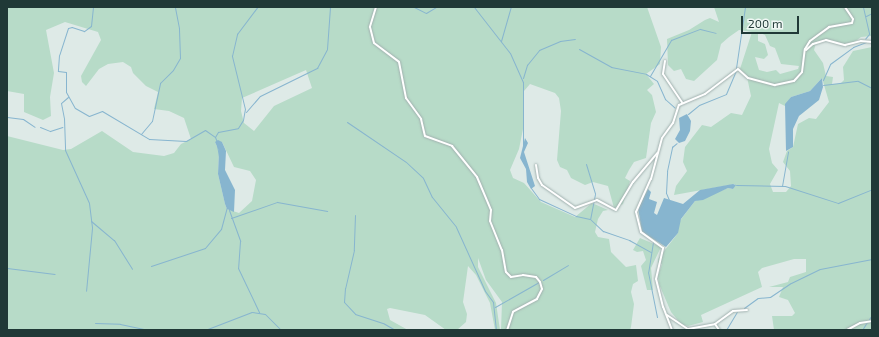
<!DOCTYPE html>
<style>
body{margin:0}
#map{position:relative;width:879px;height:337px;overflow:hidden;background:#deeae7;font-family:"Exo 2",sans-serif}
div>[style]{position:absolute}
.green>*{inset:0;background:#b7dbc8}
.water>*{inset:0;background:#87b5cf}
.stream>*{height:1px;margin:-0.5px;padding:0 0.5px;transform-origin:0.5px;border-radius:0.5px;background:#87b5cf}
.roads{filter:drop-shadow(0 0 1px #a1b1af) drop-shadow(0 0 1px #a1b1af)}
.street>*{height:2px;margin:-1px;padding:0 1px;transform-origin:1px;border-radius:1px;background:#fff}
span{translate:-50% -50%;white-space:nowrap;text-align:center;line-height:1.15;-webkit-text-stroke:3.5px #eff7f4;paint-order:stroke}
.frame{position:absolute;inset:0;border:8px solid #203937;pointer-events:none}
.scale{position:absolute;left:741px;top:16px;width:58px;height:18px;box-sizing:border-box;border:2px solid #203937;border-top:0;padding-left:5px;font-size:12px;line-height:14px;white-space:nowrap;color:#203937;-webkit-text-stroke:3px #eff7f4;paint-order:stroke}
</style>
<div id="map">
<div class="green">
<div style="clip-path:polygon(evenodd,7px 7px,647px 7px,661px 47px,660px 64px,646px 74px,654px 84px,647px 90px,652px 95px,656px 112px,651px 123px,646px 158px,634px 162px,629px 170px,625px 178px,630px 181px,623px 204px,614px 208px,608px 186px,593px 182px,585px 185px,571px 178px,567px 170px,560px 167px,557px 160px,561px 111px,559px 98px,555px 93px,530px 84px,524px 91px,524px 124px,519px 149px,510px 170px,513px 178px,524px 183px,541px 202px,575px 217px,592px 203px,608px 210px,603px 211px,598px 219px,595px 232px,598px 237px,609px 239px,611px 252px,626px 267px,636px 265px,638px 281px,633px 284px,631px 292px,634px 304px,631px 327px,630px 330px,501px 330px,502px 302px,486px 280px,478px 258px,478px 267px,496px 303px,500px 330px,495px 330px,490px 303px,476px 275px,468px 266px,463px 302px,467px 314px,466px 322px,457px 330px,446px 330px,425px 315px,390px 308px,387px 309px,390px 320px,408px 330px,7px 330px,7px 136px,63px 150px,71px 149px,102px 131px,133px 152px,164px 156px,174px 153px,181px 144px,191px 139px,184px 118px,169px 111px,154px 109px,158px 92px,146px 86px,133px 73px,131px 67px,123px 62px,108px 64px,99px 69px,86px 86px,82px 82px,81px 76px,101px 40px,98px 32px,65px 22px,46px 30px,54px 73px,50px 97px,51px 116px,43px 120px,24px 112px,24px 94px,7px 91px,7px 7px,306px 70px,312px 88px,274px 106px,254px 131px,244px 123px,241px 111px,242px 98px,306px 70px,7px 7px,215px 142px,222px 142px,234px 167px,250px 171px,256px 180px,252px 201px,239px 213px,227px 209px,225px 204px,218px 174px,219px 151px,215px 142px)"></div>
<div style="clip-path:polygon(evenodd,714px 7px,872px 7px,872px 36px,861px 37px,849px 46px,827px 40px,816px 43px,814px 50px,823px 63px,826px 76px,833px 77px,832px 84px,840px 84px,844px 80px,843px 67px,853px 51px,872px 47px,872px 330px,774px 330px,772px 316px,792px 316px,795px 313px,788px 300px,779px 297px,783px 287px,769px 287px,788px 282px,790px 277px,806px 272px,806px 259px,794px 259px,762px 268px,758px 272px,762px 287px,701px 315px,703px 322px,688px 326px,681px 324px,671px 312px,659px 284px,658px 276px,662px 264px,658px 263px,658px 259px,678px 233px,678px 224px,682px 218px,695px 201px,728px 188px,733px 189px,735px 184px,674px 195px,676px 186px,687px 171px,683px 162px,685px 147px,702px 125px,711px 127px,731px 113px,742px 115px,751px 96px,747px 77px,740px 69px,752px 32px,739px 30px,729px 37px,721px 44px,717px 60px,694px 81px,686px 79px,681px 69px,674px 71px,668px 65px,667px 39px,689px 30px,705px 20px,710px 18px,719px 22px,714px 7px,758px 32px,765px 35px,770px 46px,775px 48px,781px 64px,799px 66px,798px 69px,780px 74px,776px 70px,767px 72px,759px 70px,755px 57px,764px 59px,768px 55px,765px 44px,758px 41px,758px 32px,714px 7px,822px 78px,829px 102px,816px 119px,809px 118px,798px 124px,793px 147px,787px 151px,783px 162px,790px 171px,791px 186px,786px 192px,773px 192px,770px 184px,778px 170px,772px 163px,769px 149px,779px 103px,785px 106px,791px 97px,810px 91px,822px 78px)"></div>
<div style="clip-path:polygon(640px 238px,661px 247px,651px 268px,653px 290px,647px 290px,641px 266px,646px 260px,643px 251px,637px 252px,633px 250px)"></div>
</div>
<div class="water">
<div style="clip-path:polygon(822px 78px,823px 87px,819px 100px,799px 116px,793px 129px,793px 147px,786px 151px,785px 104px,791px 97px,810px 91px)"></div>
<div style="clip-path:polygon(687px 114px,691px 121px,690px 131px,685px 141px,679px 143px,675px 139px,680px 130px,679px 118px)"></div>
<div style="clip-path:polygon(525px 138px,528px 143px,524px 152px,535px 186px,531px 189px,527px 182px,526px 169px,520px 158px)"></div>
<div style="clip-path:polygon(218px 140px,222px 142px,226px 151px,225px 170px,235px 190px,234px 212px,227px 209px,225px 204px,218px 174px,219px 151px,215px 142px)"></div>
<div style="clip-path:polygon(733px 184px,736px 185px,733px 189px,728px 188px,703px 200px,695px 201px,681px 219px,678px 233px,666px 247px,642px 232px,638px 208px,648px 189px,651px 192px,649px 199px,657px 202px,654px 213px,657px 215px,664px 198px,683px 204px,700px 190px)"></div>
</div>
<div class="stream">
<div style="left:93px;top:7px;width:19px;rotate:96deg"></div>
<div style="left:91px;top:26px;width:9px;rotate:144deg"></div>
<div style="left:84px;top:31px;width:13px;rotate:-162deg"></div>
<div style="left:72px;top:27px;width:4px;rotate:166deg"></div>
<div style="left:68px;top:28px;width:28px;rotate:108deg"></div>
<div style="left:59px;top:55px;width:16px;rotate:94deg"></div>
<div style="left:58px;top:71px;width:8px;rotate:7deg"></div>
<div style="left:66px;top:72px;width:20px;rotate:90deg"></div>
<div style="left:66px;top:92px;width:18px;rotate:61deg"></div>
<div style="left:75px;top:108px;width:16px;rotate:30deg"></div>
<div style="left:89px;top:116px;width:14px;rotate:-21deg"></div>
<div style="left:102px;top:111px;width:55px;rotate:30.8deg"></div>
<div style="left:149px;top:139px;width:37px;rotate:3deg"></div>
<div style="left:186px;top:141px;width:22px;rotate:-30deg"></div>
<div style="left:205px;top:130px;width:12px;rotate:35deg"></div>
<div style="left:215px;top:137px;width:5px;rotate:68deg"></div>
<div style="left:414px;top:7px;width:13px;rotate:27deg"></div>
<div style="left:426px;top:13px;width:12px;rotate:-31deg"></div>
<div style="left:474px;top:7px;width:58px;rotate:52deg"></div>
<div style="left:510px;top:53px;width:32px;rotate:66deg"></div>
<div style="left:523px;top:82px;width:66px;rotate:90deg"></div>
<div style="left:863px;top:7px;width:28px;rotate:77deg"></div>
<div style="left:869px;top:34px;width:6px;rotate:129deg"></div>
<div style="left:866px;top:16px;width:7px;rotate:-27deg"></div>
<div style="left:501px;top:41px;width:35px;rotate:-74deg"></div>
<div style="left:579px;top:49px;width:37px;rotate:29deg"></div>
<div style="left:611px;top:67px;width:36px;rotate:11deg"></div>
<div style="left:646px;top:74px;width:13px;rotate:32deg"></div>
<div style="left:657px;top:81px;width:20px;rotate:66deg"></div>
<div style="left:665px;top:99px;width:13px;rotate:42deg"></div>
<div style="left:736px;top:68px;width:62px;rotate:-81.6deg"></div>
<div style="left:650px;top:76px;width:42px;rotate:-59.7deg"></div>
<div style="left:671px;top:40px;width:31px;rotate:-21deg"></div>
<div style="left:700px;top:29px;width:16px;rotate:14deg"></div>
<div style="left:523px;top:78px;width:14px;rotate:-73deg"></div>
<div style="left:527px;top:65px;width:19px;rotate:-51deg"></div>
<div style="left:539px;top:50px;width:23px;rotate:-23deg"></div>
<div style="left:560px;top:41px;width:15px;rotate:-8deg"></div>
<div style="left:823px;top:80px;width:17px;rotate:-66deg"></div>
<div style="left:830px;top:64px;width:29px;rotate:-36deg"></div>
<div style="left:853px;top:47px;width:14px;rotate:-21deg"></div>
<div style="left:823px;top:85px;width:35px;rotate:-7deg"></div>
<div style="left:858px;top:81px;width:16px;rotate:27deg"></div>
<div style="left:68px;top:97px;width:9px;rotate:139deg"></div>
<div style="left:61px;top:103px;width:15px;rotate:79deg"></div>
<div style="left:64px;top:118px;width:32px;rotate:88deg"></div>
<div style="left:65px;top:150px;width:58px;rotate:65.6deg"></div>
<div style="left:89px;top:203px;width:25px;rotate:83deg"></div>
<div style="left:92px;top:228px;width:63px;rotate:95.4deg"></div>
<div style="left:246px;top:112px;width:21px;rotate:-49deg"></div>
<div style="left:260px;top:96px;width:64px;rotate:-26.2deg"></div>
<div style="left:317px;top:68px;width:21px;rotate:-62deg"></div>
<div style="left:327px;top:49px;width:42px;rotate:-85.9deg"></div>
<div style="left:688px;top:114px;width:14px;rotate:-39deg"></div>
<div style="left:699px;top:105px;width:29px;rotate:-22deg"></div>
<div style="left:726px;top:94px;width:25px;rotate:-67deg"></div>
<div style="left:7px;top:117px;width:16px;rotate:7deg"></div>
<div style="left:23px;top:119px;width:14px;rotate:34deg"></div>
<div style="left:347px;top:122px;width:71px;rotate:34.1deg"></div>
<div style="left:406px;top:162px;width:23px;rotate:43deg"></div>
<div style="left:423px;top:178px;width:21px;rotate:65deg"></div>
<div style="left:432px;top:197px;width:38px;rotate:51deg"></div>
<div style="left:456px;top:227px;width:70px;rotate:65.6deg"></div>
<div style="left:485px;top:291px;width:14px;rotate:54deg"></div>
<div style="left:493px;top:302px;width:28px;rotate:84deg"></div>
<div style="left:40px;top:127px;width:11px;rotate:22deg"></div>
<div style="left:50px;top:131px;width:13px;rotate:-18deg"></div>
<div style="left:141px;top:134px;width:17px;rotate:-50deg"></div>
<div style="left:152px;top:121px;width:39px;rotate:-78deg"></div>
<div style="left:160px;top:83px;width:18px;rotate:-45deg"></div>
<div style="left:173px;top:70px;width:14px;rotate:-60deg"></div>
<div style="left:180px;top:58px;width:30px;rotate:-92deg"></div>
<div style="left:179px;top:28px;width:21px;rotate:-101deg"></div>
<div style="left:215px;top:137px;width:6px;rotate:-59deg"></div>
<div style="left:218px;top:132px;width:20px;rotate:-11deg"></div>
<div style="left:238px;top:128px;width:9px;rotate:-58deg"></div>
<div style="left:243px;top:120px;width:11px;rotate:-80deg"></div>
<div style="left:245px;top:109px;width:55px;rotate:-103.8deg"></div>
<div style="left:232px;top:56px;width:23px;rotate:-77deg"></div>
<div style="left:237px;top:34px;width:34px;rotate:-53deg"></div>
<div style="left:217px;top:145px;width:11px;rotate:80deg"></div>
<div style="left:586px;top:164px;width:31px;rotate:73deg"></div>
<div style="left:595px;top:194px;width:25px;rotate:101deg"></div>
<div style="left:736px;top:185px;width:49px;rotate:1.2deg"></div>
<div style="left:785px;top:186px;width:56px;rotate:17.8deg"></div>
<div style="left:838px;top:203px;width:37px;rotate:-22deg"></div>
<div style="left:782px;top:186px;width:35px;rotate:-80deg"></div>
<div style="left:531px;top:188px;width:14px;rotate:54deg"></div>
<div style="left:539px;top:199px;width:41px;rotate:24.7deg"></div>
<div style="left:576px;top:216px;width:14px;rotate:12deg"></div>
<div style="left:590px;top:219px;width:18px;rotate:43deg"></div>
<div style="left:603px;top:231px;width:28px;rotate:19deg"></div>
<div style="left:629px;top:240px;width:25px;rotate:29deg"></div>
<div style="left:669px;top:200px;width:8px;rotate:-113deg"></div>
<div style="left:666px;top:193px;width:22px;rotate:-87deg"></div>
<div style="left:667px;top:171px;width:25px;rotate:-78deg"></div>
<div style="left:672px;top:147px;width:6px;rotate:-39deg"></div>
<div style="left:229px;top:210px;width:33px;rotate:70deg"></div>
<div style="left:240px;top:241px;width:27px;rotate:94deg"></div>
<div style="left:238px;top:268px;width:49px;rotate:64.5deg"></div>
<div style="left:355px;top:215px;width:35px;rotate:92deg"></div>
<div style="left:354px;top:250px;width:39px;rotate:103deg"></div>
<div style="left:345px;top:288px;width:14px;rotate:94deg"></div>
<div style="left:344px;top:302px;width:16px;rotate:47deg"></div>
<div style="left:355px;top:314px;width:29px;rotate:18deg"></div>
<div style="left:383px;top:323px;width:14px;rotate:30deg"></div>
<div style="left:231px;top:218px;width:49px;rotate:-19.2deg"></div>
<div style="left:277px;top:202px;width:51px;rotate:10.2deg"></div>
<div style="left:91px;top:221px;width:30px;rotate:40deg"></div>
<div style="left:114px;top:240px;width:34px;rotate:58deg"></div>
<div style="left:653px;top:242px;width:30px;rotate:99deg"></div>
<div style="left:648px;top:272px;width:46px;rotate:78.7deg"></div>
<div style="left:151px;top:266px;width:57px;rotate:-18.4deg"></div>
<div style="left:205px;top:248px;width:25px;rotate:-50deg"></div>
<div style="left:221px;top:229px;width:23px;rotate:-75deg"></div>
<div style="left:7px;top:268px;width:48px;rotate:7.1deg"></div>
<div style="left:543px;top:280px;width:29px;rotate:-31deg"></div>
<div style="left:495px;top:307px;width:51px;rotate:-29.6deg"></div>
<div style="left:744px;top:308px;width:17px;rotate:-36deg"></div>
<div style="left:758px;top:298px;width:12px;rotate:-5deg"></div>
<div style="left:770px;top:297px;width:25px;rotate:-34deg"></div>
<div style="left:791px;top:283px;width:32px;rotate:-26deg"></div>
<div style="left:820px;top:269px;width:53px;rotate:-10.9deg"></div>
<div style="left:869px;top:319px;width:5px;rotate:-53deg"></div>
<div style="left:95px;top:323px;width:25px;rotate:2deg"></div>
<div style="left:120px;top:324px;width:29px;rotate:12deg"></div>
<div style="left:205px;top:330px;width:50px;rotate:-21deg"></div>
<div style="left:252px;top:312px;width:13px;rotate:9deg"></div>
<div style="left:265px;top:314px;width:23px;rotate:45deg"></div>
<div style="left:726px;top:330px;width:21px;rotate:-59deg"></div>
<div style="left:862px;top:330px;width:9px;rotate:-58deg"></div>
</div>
<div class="roads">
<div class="street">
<div style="left:376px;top:7px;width:21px;rotate:107deg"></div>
<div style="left:370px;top:27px;width:16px;rotate:76deg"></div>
<div style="left:374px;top:43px;width:31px;rotate:37deg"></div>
<div style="left:399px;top:62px;width:37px;rotate:79deg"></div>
<div style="left:406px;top:98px;width:26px;rotate:54deg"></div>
<div style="left:421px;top:119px;width:17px;rotate:77deg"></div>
<div style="left:425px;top:136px;width:29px;rotate:20deg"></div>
<div style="left:452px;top:146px;width:40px;rotate:51deg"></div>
<div style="left:477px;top:177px;width:36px;rotate:67deg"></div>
<div style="left:491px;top:210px;width:11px;rotate:95deg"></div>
<div style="left:490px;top:221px;width:31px;rotate:68deg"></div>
<div style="left:502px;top:250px;width:22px;rotate:80deg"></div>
<div style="left:506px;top:272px;width:7px;rotate:45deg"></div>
<div style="left:511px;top:277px;width:12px;rotate:-9deg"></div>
<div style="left:523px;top:275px;width:13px;rotate:9deg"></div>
<div style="left:536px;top:277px;width:6px;rotate:51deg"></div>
<div style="left:540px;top:282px;width:7px;rotate:74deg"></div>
<div style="left:542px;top:289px;width:11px;rotate:117deg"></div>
<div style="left:537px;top:299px;width:27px;rotate:152deg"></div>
<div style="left:513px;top:312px;width:19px;rotate:108deg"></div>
<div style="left:806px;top:50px;width:9px;rotate:-41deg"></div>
<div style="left:813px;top:44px;width:14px;rotate:-17deg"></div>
<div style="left:826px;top:40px;width:20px;rotate:15deg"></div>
<div style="left:845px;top:45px;width:16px;rotate:-14deg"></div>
<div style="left:861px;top:41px;width:11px;rotate:5deg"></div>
<div style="left:665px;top:61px;width:13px;rotate:99deg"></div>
<div style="left:663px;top:74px;width:34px;rotate:56deg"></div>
<div style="left:536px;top:165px;width:13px;rotate:81deg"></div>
<div style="left:538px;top:178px;width:8px;rotate:60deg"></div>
<div style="left:542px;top:185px;width:40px;rotate:34.9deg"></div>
<div style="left:575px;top:208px;width:23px;rotate:-20deg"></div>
<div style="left:597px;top:200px;width:21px;rotate:28deg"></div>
<div style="left:616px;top:210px;width:33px;rotate:-59deg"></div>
<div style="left:633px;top:182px;width:38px;rotate:-50deg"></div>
<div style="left:667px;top:315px;width:25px;rotate:34deg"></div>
<div style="left:688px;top:329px;width:27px;rotate:-10deg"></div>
<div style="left:715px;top:324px;width:7px;rotate:56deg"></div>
<div style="left:715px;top:324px;width:22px;rotate:-36deg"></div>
<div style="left:733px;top:311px;width:14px;rotate:-4deg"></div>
<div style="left:672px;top:330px;width:25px;rotate:-111deg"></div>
<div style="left:663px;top:307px;width:29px;rotate:-104deg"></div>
<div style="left:656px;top:279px;width:32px;rotate:-77deg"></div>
<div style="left:663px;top:248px;width:27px;rotate:-144deg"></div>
<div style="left:641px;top:232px;width:21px;rotate:-104deg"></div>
<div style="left:636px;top:212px;width:36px;rotate:-66deg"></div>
<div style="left:651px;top:179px;width:42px;rotate:-75deg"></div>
<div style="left:662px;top:138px;width:19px;rotate:-54deg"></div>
<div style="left:673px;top:123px;width:19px;rotate:-72deg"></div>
<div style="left:679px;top:105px;width:28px;rotate:-23deg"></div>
<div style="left:705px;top:94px;width:41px;rotate:-37.1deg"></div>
<div style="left:738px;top:69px;width:13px;rotate:42deg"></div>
<div style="left:748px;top:78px;width:28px;rotate:15deg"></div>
<div style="left:775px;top:85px;width:19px;rotate:-12deg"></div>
<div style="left:794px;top:81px;width:12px;rotate:-48deg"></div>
<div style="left:802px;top:72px;width:23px;rotate:-83deg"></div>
<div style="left:805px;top:49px;width:9px;rotate:-58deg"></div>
<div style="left:810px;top:41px;width:24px;rotate:-36deg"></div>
<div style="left:829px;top:27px;width:23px;rotate:-10deg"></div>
<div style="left:852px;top:23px;width:4px;rotate:-76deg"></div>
<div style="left:853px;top:19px;width:14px;rotate:-124deg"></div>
<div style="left:847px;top:330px;width:15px;rotate:-28deg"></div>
<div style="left:860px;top:323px;width:12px;rotate:-9deg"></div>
</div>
</div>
<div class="frame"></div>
<div class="scale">200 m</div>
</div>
